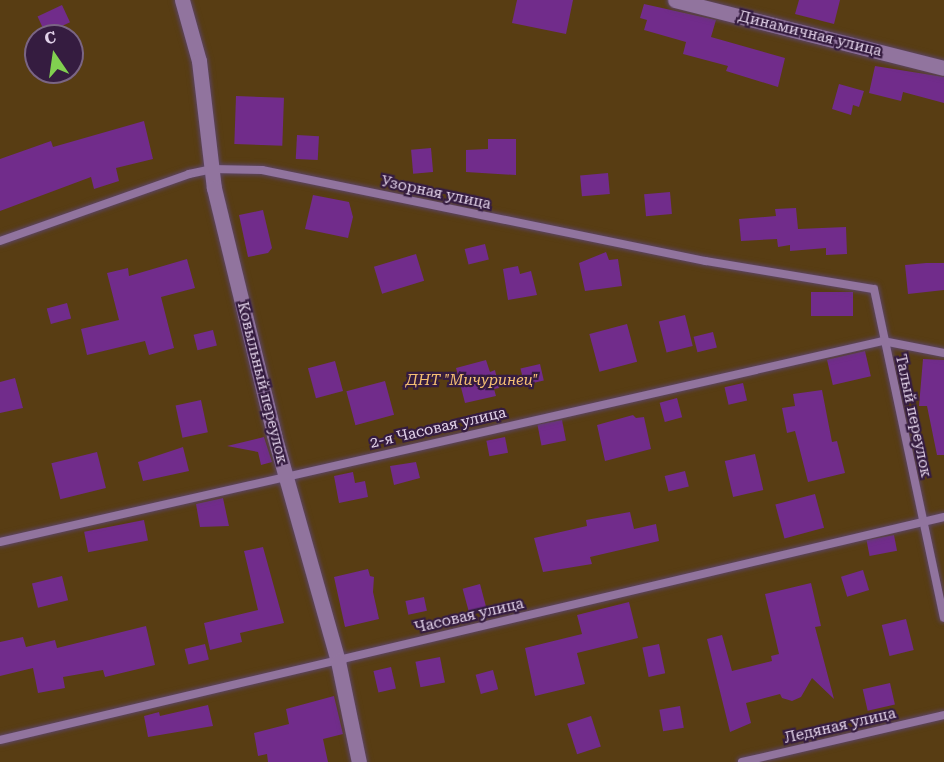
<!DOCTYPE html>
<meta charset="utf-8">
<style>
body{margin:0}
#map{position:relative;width:944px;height:762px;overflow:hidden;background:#40264b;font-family:"Roboto Serif",serif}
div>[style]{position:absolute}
.green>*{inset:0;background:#583d13}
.building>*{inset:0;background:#712c8b;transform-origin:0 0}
.roads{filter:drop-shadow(0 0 2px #5b4464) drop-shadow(0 0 2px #5b4464)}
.lane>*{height:8px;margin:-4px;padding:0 4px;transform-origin:4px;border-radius:4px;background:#91749e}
.street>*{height:15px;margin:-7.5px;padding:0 7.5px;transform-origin:7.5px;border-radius:7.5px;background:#91749e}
span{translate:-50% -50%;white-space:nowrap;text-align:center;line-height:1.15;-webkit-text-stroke:4.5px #351c40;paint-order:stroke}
.street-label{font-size:15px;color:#e2d2e9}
.park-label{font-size:15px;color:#f6c073;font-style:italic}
.north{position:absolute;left:24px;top:24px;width:60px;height:60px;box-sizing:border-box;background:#351c40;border:2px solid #7a6584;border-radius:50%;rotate:347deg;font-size:16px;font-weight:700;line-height:24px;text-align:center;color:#e2d2e9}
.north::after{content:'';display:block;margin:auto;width:21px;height:27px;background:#81d050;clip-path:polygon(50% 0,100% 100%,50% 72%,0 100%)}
</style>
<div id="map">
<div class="green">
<div style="clip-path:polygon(evenodd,0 0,944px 0,944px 762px,0 762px,0 0,36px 36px,72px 36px,72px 72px,36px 72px,36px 36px)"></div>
</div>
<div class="building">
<div style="clip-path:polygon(517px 0,573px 0,566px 34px,512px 23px)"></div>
<div style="clip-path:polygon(799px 0,840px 0,834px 24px,795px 14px)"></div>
<div style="clip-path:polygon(644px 4px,716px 20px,711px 37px,785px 58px,778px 87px,726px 71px,728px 66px,683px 54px,686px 42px,644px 30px,647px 20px,640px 18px)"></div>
<div style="left:62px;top:5px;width:19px;height:27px;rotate:65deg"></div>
<div style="clip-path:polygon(875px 66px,944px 77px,944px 103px,903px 92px,901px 101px,869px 93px)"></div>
<div style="clip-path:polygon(839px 84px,864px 91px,859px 107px,853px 105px,851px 115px,832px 109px)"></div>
<div style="left:236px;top:96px;width:48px;height:48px;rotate:2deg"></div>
<div style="clip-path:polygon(144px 121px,153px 159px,116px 168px,119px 181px,94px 189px,91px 177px,0 211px,0 159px,51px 141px,53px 147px)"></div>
<div style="left:297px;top:135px;width:22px;height:24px;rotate:3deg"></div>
<div style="clip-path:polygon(488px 139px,516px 139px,516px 175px,466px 172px,466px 150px,488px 149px)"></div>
<div style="left:431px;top:148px;width:24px;height:20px;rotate:85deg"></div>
<div style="left:608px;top:173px;width:21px;height:28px;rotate:85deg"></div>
<div style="left:670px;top:192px;width:22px;height:26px;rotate:85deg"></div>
<div style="clip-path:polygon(313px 195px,349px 202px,353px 217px,348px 238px,305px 229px)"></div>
<div style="clip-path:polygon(796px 208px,798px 229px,846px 227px,847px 254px,826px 255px,826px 248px,790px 251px,790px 245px,778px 247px,777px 239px,741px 241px,739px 219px,776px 216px,775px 209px)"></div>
<div style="clip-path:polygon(263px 210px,272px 248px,268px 253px,248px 257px,239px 215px)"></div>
<div style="left:485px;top:244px;width:16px;height:21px;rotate:76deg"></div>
<div style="clip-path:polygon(606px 252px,609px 260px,618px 259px,622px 286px,585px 291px,579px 263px)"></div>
<div style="left:416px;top:254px;width:28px;height:44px;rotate:73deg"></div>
<div style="clip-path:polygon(187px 259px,195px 288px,161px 297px,174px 348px,149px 355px,145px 341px,87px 355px,81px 329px,119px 320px,107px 273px,128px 268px,129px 276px)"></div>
<div style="clip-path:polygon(926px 263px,944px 263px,944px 290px,908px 294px,905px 265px)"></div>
<div style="clip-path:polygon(518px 266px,520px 274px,531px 271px,537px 295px,508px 300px,503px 269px)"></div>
<div style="left:811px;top:292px;width:42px;height:24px"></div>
<div style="left:67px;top:303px;width:16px;height:21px;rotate:75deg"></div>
<div style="left:685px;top:315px;width:32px;height:27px;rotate:76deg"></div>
<div style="left:627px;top:324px;width:39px;height:39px;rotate:75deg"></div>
<div style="left:213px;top:330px;width:16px;height:20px;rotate:76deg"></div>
<div style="left:713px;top:332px;width:16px;height:20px;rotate:76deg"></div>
<div style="left:865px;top:351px;width:26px;height:39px;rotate:77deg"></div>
<div style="clip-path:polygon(923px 359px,944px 360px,944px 455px,937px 455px,927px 406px,919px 406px)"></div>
<div style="clip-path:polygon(486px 360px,490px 372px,495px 370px,499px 388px,494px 389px,496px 396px,465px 403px,456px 368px)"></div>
<div style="left:335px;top:361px;width:31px;height:28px;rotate:75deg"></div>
<div style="left:540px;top:364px;width:17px;height:20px;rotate:77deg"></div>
<div style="clip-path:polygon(15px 378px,23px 408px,0 413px,0 382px)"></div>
<div style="left:385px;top:381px;width:35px;height:40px;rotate:75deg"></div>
<div style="left:743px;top:383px;width:18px;height:19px;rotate:77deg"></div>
<div style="clip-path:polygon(822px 390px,832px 442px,837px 441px,845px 473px,808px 482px,795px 431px,787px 433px,782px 408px,795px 406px,793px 394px)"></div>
<div style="left:677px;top:398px;width:20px;height:18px;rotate:75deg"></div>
<div style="left:201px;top:400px;width:33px;height:26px;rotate:78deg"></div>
<div style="clip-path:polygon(633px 415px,636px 418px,644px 417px,651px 449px,605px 461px,597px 425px)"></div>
<div style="left:562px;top:420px;width:21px;height:25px;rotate:79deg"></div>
<div style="clip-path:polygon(264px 437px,272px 462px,261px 465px,258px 452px,227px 446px)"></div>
<div style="left:505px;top:437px;width:16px;height:19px;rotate:79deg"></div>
<div style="clip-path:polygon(183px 447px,189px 471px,143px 481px,138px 462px)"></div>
<div style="left:97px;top:452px;width:37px;height:47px;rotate:76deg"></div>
<div style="left:755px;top:454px;width:37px;height:31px;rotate:77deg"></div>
<div style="clip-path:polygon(416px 462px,420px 478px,394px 485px,390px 466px)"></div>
<div style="left:685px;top:471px;width:16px;height:21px;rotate:76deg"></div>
<div style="clip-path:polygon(353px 472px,355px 483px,365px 481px,368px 497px,339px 503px,334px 476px)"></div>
<div style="left:815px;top:494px;width:35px;height:41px;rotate:75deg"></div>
<div style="clip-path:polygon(223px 498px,229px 526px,200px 527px,196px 504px)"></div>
<div style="clip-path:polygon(630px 512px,634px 529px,656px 524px,659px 541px,590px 557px,592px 564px,543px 572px,534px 538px,587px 526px,586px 520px)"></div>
<div style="left:144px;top:520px;width:21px;height:61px;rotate:79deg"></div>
<div style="left:894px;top:535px;width:16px;height:28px;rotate:79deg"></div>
<div style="clip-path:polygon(263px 547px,284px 623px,240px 633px,242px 642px,210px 650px,204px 623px,258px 610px,244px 551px)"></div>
<div style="clip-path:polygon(368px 569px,370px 576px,374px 577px,373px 592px,379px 619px,345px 627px,334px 577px)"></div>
<div style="left:863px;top:570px;width:21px;height:23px;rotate:73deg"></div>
<div style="left:62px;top:576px;width:25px;height:31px;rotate:76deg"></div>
<div style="clip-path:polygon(811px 583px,821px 626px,815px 627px,834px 699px,812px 678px,801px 697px,792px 701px,782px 698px,780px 694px,746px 703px,751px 723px,730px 732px,707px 639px,722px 635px,732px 671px,772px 661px,771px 656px,779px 654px,765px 594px)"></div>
<div style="left:480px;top:584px;width:24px;height:18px;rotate:75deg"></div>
<div style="left:424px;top:597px;width:14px;height:19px;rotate:78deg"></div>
<div style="clip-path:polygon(629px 602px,638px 638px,577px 653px,585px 684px,535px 696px,525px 648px,582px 634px,577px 615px)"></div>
<div style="left:906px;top:619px;width:32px;height:25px;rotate:76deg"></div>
<div style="clip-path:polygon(146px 626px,155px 665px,105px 677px,103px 670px,63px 677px,65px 688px,38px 693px,33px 668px,0 676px,0 642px,23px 637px,26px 647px,55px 640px,57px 648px)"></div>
<div style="left:205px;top:644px;width:16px;height:21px;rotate:76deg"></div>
<div style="left:659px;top:644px;width:30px;height:17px;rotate:78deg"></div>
<div style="left:440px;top:657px;width:26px;height:25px;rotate:79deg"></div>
<div style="left:391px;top:667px;width:22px;height:18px;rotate:77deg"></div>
<div style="left:493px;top:670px;width:20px;height:18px;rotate:75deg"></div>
<div style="left:890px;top:683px;width:22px;height:28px;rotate:77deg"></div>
<div style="clip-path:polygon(334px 696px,343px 734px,323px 739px,328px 762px,268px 762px,267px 754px,258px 756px,254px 733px,289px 724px,286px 709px)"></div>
<div style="clip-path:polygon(208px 705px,213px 726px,148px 737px,144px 716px,159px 712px,160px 716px)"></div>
<div style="left:680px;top:706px;width:22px;height:21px;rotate:80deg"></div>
<div style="left:591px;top:716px;width:32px;height:25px;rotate:72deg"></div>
</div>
<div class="roads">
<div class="lane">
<div style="left:0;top:241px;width:201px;rotate:-19.5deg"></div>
<div style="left:189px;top:174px;width:24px;rotate:-12deg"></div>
<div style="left:212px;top:169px;width:50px;rotate:1.1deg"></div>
<div style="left:262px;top:170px;width:453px;rotate:11.6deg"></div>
<div style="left:706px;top:261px;width:170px;rotate:9.5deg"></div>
<div style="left:874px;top:289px;width:336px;rotate:78deg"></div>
<div style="left:0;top:542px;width:906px;rotate:-12.82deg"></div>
<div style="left:883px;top:341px;width:62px;rotate:11.1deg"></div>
<div style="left:0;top:740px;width:970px;rotate:-13.29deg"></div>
<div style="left:742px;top:762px;width:207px;rotate:-13.1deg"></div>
</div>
<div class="street">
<div style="left:182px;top:0;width:63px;rotate:74.4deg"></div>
<div style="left:199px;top:61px;width:128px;rotate:83.3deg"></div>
<div style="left:214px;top:188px;width:254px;rotate:76.3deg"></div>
<div style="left:274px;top:435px;width:235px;rotate:74.2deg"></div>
<div style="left:338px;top:661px;width:103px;rotate:78.3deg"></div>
<div style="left:675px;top:0;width:277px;rotate:14.2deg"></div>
</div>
</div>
<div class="street-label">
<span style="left:810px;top:34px;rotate:14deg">Динамичная улица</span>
<span style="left:436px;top:193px;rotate:12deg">Узорная улица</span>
<span style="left:262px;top:383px;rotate:76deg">Ковыльный переулок</span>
<span style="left:913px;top:416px;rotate:78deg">Талый переулок</span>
<span style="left:438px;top:428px;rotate:-13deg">2-я Часовая улица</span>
<span style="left:469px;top:616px;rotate:-13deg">Часовая улица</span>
<span style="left:840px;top:726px;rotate:-13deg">Ледяная улица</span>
</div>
<div class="park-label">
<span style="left:472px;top:381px">ДНТ "Мичуринец"</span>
</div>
<div class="north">С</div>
</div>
